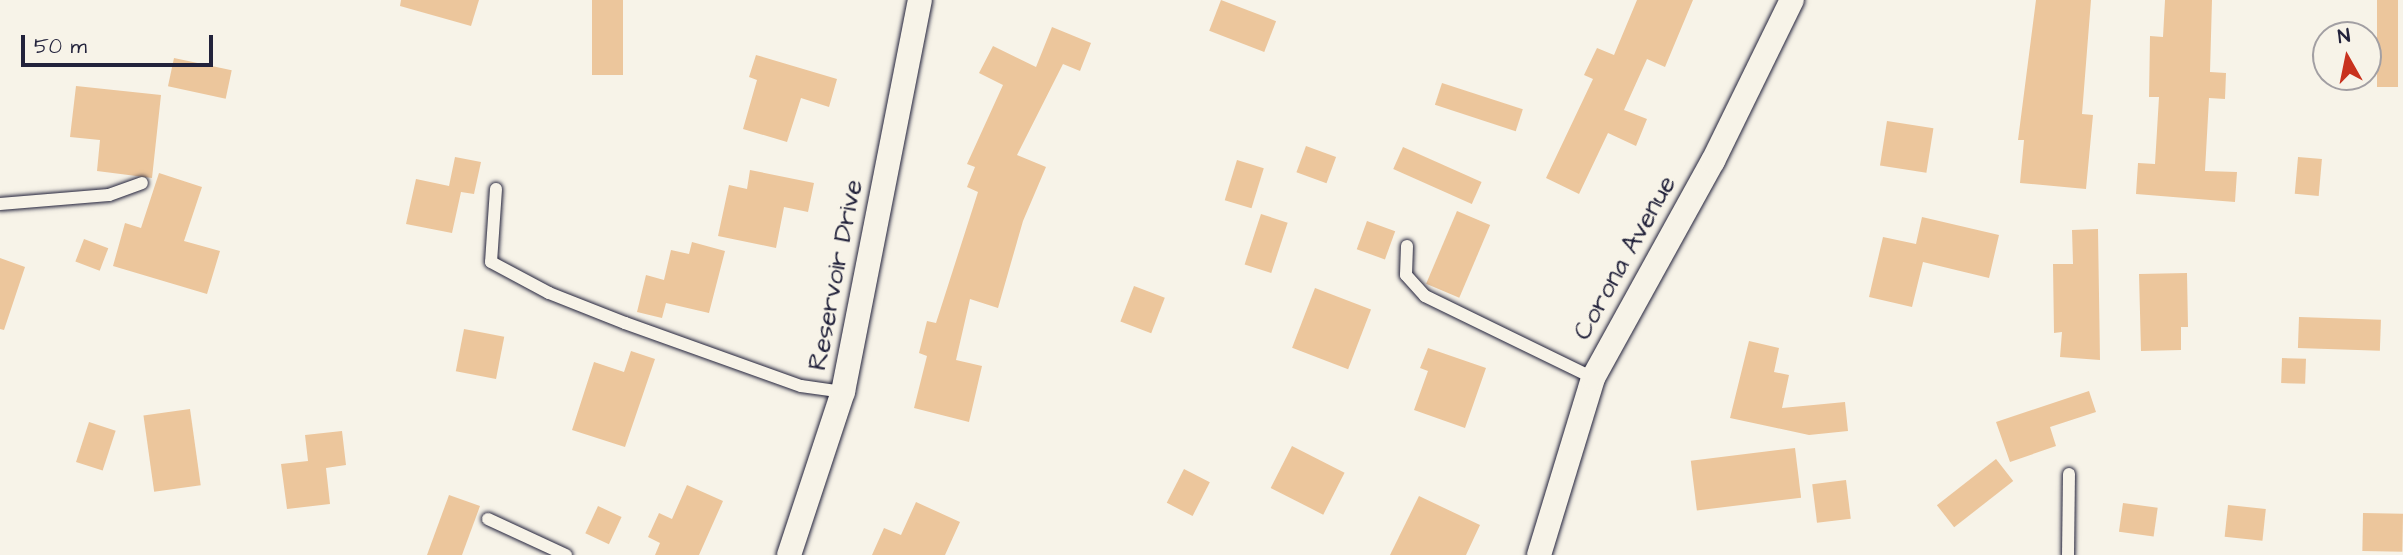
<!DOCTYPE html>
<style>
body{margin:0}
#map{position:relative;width:2403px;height:555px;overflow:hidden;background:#f7f3e8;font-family:"Architects Daughter",sans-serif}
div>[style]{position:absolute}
.building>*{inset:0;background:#ecc69c;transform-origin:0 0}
.roads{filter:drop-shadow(0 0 2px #22223b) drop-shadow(0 0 2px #22223b)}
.service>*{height:12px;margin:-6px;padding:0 6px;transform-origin:6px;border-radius:6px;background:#f7f3e8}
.minor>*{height:24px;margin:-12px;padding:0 12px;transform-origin:12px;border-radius:12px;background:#f7f3e8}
span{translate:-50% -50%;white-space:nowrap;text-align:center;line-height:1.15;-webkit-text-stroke:5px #f7f3e8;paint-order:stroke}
.street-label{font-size:26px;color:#22223b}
.north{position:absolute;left:2312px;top:21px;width:70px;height:70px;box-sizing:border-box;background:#f7f3e8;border:2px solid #a29fa3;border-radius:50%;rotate:351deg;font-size:19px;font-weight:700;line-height:28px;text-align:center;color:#22223b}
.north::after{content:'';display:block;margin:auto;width:24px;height:32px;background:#c8321e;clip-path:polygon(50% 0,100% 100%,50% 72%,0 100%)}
.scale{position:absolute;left:21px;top:35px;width:192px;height:32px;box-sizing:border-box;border:4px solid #22223b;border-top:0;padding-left:9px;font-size:21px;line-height:24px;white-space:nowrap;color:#22223b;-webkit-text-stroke:5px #f7f3e8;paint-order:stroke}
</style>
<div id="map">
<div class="building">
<div style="clip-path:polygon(401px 0,479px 0,471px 26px,400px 6px)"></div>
<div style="left:592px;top:0;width:31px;height:75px"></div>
<div style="left:1221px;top:0;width:59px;height:33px;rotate:21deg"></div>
<div style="clip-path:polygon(1637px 0,1693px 0,1665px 67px,1647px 59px,1624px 110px,1647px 119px,1636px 146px,1608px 133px,1579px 194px,1546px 178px,1593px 79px,1584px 75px,1597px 48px,1614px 55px)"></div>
<div style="clip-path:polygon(2036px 0,2091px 0,2082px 114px,2093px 115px,2086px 189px,2020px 183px,2024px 140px,2018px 140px)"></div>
<div style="clip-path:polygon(2165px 0,2212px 0,2210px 72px,2226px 73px,2225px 99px,2209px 98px,2205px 171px,2237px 172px,2235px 202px,2136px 194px,2138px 163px,2155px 164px,2159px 97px,2149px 97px,2150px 36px,2163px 37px)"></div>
<div style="left:2377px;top:0;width:21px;height:87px"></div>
<div style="clip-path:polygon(1052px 27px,1091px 43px,1080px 71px,1063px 64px,1017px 155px,1046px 167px,1023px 221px,998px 308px,970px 299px,956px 360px,982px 366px,969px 422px,914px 408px,927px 356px,919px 353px,927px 321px,936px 323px,978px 192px,967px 187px,975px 167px,967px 164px,1003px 85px,979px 73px,993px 46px,1036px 67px)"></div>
<div style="clip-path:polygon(756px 55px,837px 79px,829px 107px,801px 98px,787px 142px,743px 129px,757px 80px,749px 77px)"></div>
<div style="left:174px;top:58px;width:59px;height:29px;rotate:12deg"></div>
<div style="left:1442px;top:83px;width:85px;height:23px;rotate:18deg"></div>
<div style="clip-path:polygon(76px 86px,161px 95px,152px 178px,97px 171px,100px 140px,70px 137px)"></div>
<div style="left:1887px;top:121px;width:47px;height:45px;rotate:9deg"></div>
<div style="left:1306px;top:146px;width:32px;height:28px;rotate:20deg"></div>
<div style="left:1403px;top:147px;width:86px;height:24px;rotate:24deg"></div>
<div style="clip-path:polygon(455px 157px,481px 162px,474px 194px,461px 192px,452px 233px,406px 224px,416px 179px,449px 186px)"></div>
<div style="left:2298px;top:157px;width:24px;height:37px;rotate:5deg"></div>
<div style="left:1237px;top:160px;width:28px;height:42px;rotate:17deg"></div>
<div style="clip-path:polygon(750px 170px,814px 183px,808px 212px,784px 207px,776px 248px,718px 236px,729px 185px,747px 189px)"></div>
<div style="clip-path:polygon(159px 173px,202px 187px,184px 241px,220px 251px,207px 294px,113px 266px,125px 223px,141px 228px)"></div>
<div style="left:1457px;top:211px;width:36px;height:79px;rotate:23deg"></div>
<div style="left:1261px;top:214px;width:28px;height:53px;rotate:18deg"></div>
<div style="clip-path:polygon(1922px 217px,1999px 235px,1989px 278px,1923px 262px,1912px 307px,1869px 297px,1883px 237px,1916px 244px)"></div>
<div style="left:1367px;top:221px;width:30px;height:30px;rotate:20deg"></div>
<div style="clip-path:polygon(2098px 229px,2100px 360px,2060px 357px,2062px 332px,2054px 333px,2053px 264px,2073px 264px,2072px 230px)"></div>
<div style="left:84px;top:239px;width:26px;height:24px;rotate:21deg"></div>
<div style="clip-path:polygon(692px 242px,725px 251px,709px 313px,666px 303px,662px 318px,637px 312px,646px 275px,664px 280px,671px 250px,689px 254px)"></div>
<div style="clip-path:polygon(0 258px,25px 267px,4px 330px,0 329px)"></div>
<div style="clip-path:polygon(2187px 273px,2188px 327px,2181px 327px,2181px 350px,2141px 351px,2139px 274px)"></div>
<div style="left:1134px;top:286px;width:33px;height:38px;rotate:21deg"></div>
<div style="left:1315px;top:288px;width:60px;height:64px;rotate:21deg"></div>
<div style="left:2299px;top:317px;width:82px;height:31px;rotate:2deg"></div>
<div style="left:464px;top:329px;width:41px;height:43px;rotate:11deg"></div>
<div style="clip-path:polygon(1749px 341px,1779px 348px,1774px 372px,1789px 375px,1782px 408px,1845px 402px,1848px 431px,1809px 435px,1730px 418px)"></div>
<div style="clip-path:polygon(1428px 348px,1486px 368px,1465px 428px,1414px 410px,1428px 371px,1420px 368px)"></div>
<div style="clip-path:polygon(631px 351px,655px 359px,625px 447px,572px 430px,594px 362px,624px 372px)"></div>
<div style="left:2282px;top:358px;width:24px;height:25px;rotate:2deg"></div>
<div style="clip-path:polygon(2089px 391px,2096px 412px,2050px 427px,2056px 446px,2010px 462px,1996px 422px)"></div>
<div style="left:190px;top:409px;width:77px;height:47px;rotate:82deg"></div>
<div style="left:89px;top:422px;width:28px;height:42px;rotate:18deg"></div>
<div style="clip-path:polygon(342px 431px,346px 465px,326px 468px,330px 504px,287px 509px,281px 464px,308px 461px,305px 435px)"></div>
<div style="left:1292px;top:446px;width:59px;height:47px;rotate:27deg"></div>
<div style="left:1795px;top:448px;width:50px;height:105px;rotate:83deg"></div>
<div style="left:1996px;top:459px;width:28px;height:75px;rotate:52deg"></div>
<div style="left:1184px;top:469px;width:29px;height:38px;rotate:27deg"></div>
<div style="left:1846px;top:480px;width:39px;height:34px;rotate:83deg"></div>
<div style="clip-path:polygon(687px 485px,723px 501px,699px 555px,655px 555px,660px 543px,648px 537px,659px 513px,672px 519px)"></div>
<div style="clip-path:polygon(449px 495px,480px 506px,462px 555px,427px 555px)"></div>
<div style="clip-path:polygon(1419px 496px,1480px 525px,1466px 555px,1390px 555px)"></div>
<div style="clip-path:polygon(916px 502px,960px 522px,945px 555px,872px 555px,884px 528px,901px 535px)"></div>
<div style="left:2123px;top:503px;width:35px;height:29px;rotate:8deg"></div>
<div style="left:2228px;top:505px;width:38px;height:32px;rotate:6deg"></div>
<div style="left:598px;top:506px;width:26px;height:30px;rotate:25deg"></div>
<div style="left:2363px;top:513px;width:40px;height:38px;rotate:1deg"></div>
</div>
<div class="roads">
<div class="service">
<div style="left:496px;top:189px;width:73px;rotate:93.9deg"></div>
<div style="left:491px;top:262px;width:66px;rotate:28.1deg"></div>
<div style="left:549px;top:293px;width:82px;rotate:21.5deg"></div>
<div style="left:625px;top:323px;width:187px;rotate:19.7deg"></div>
<div style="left:801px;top:386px;width:42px;rotate:8.1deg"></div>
<div style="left:0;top:204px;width:109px;rotate:-4.7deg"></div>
<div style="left:109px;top:195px;width:35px;rotate:-20deg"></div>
<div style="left:1407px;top:246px;width:29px;rotate:92deg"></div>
<div style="left:1406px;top:275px;width:28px;rotate:48deg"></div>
<div style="left:1425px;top:296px;width:187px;rotate:26deg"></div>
<div style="left:488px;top:519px;width:86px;rotate:24.8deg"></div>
<div style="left:2068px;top:555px;width:81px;rotate:-89.3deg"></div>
</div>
<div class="minor">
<div style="left:789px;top:555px;width:172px;rotate:-71.7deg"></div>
<div style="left:843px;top:392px;width:399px;rotate:-78.9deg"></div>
<div style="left:1539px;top:555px;width:185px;rotate:-73deg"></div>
<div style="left:1593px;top:378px;width:248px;rotate:-61.1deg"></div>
<div style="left:1713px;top:161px;width:179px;rotate:-63.9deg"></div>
</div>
</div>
<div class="street-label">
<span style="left:1625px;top:258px;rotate:-61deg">Corona Avenue</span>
<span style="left:836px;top:275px;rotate:-79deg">Reservoir Drive</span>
</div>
<div class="north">N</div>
<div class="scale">50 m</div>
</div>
